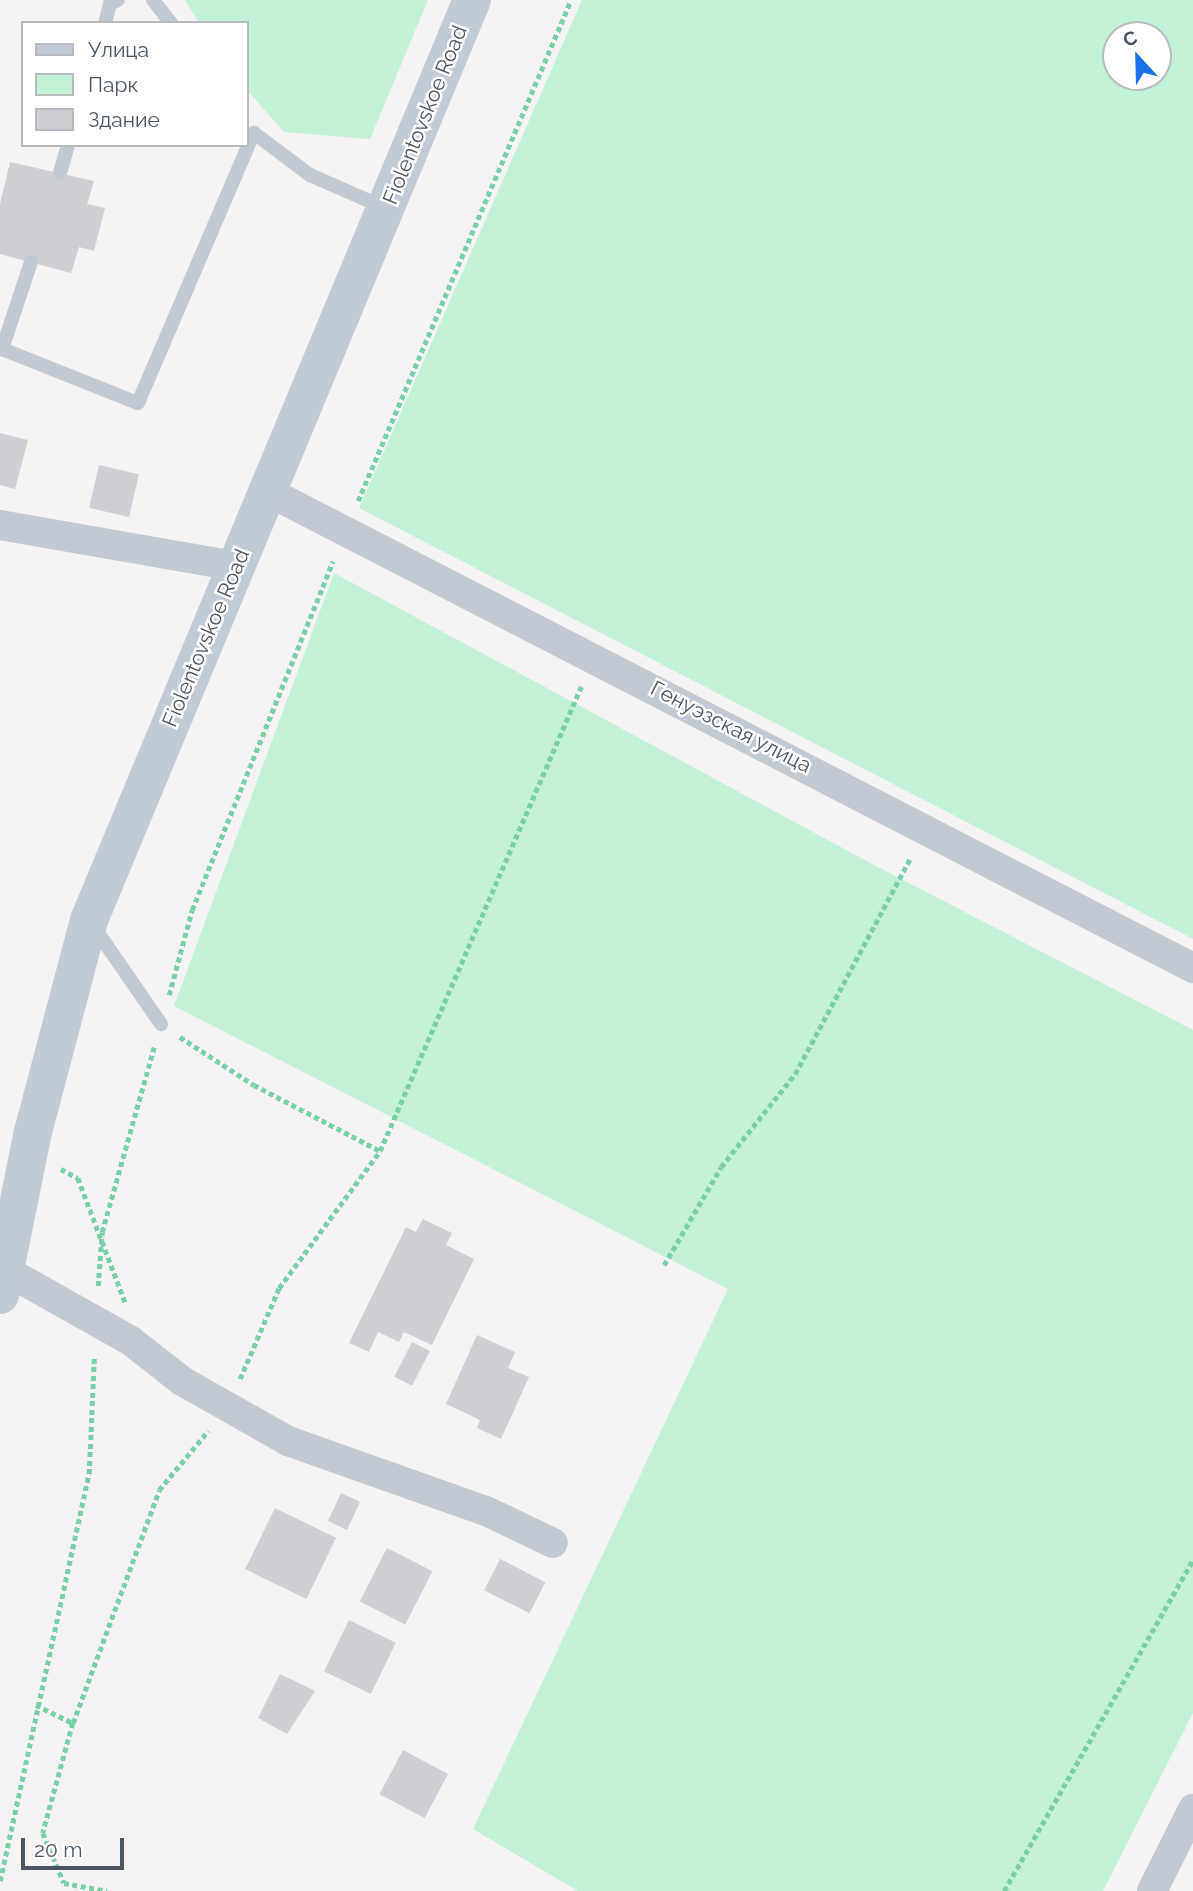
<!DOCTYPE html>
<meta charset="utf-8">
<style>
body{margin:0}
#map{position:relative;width:1193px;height:1891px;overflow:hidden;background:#f5f3f3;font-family:Raleway,sans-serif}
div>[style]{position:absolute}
.green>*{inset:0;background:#c3f1d5}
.building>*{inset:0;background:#cdcfd5;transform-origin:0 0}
.path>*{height:4.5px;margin-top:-2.25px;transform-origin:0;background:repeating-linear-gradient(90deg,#7ad0a6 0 5px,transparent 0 8.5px)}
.service>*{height:14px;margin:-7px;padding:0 7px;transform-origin:7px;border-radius:7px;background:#c1cad2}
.minor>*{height:30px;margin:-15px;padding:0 15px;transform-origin:15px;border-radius:15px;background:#c1cad2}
.secondary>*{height:38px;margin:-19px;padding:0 19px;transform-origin:19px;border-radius:19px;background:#c1cbd6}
span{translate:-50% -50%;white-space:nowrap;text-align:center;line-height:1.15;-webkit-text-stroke:5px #fff;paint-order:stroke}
.street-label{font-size:21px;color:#4a5661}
.legend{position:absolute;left:21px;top:21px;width:228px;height:126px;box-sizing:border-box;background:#fff;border:2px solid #b7bbc0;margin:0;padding:9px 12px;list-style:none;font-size:21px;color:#4a5661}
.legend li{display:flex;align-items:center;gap:14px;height:35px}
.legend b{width:35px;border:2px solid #b7bbc0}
.north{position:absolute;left:1102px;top:21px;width:70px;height:70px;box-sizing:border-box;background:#fff;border:2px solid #b7bbc0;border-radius:50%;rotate:338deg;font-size:19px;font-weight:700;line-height:28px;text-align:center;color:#4a5661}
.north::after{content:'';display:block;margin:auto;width:24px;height:32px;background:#1a73e8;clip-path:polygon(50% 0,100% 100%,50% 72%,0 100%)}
.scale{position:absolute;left:21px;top:1838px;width:103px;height:32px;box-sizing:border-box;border:4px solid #4a5661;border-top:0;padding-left:9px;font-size:21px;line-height:24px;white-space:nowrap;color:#4a5661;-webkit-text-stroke:5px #fff;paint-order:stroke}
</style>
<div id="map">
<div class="green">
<div style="clip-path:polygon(185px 0,428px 0,370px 139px,284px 132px,247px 90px,247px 23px,199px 23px)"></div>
<div style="clip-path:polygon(evenodd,582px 0,1193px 0,1193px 939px,359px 508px,582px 0,1158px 35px,1158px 77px,1116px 77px,1116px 35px,1158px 35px)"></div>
<div style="clip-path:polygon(334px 573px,874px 865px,1193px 1030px,1193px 1713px,1103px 1891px,578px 1891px,473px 1829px,728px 1289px,174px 1006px)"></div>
</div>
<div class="building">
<div style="clip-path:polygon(10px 162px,94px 181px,87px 204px,105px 208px,94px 251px,79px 247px,71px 273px,0 254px,0 204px)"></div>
<div style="clip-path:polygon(0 433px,28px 440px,15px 489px,0 485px)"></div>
<div style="left:99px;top:465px;width:41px;height:44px;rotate:13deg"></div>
<div style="clip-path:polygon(423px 1219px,452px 1233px,446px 1245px,474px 1259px,432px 1345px,404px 1332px,399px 1342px,378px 1332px,369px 1352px,349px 1343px,406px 1227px,416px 1232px)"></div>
<div style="clip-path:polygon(477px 1335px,515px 1352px,508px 1368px,529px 1377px,501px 1439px,477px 1428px,480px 1420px,446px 1404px)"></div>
<div style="left:412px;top:1342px;width:20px;height:39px;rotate:27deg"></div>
<div style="left:341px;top:1493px;width:21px;height:31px;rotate:25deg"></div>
<div style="left:275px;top:1508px;width:68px;height:68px;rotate:26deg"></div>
<div style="left:387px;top:1548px;width:51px;height:60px;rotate:27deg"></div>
<div style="left:500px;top:1559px;width:51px;height:35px;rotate:27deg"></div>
<div style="left:349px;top:1620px;width:52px;height:57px;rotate:26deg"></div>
<div style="clip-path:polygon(280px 1674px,315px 1691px,287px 1734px,258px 1718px)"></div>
<div style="left:403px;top:1750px;width:51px;height:50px;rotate:28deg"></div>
</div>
<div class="path">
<div style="left:358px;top:501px;width:544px;rotate:-66.97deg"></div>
<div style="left:169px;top:995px;width:88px;rotate:-74.9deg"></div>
<div style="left:192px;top:910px;width:376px;rotate:-68deg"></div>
<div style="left:180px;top:1037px;width:88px;rotate:33deg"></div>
<div style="left:254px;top:1085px;width:142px;rotate:27.6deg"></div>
<div style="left:61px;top:1169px;width:19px;rotate:28deg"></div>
<div style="left:78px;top:1178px;width:133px;rotate:69.2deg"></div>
<div style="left:664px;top:1265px;width:113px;rotate:-59.8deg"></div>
<div style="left:721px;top:1167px;width:119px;rotate:-51.5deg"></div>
<div style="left:795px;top:1074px;width:244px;rotate:-61.9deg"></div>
<div style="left:98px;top:1286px;width:54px;rotate:-85.8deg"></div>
<div style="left:102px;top:1232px;width:192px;rotate:-74.3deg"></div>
<div style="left:240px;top:1379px;width:99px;rotate:-66.8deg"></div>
<div style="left:279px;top:1288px;width:170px;rotate:-53.6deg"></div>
<div style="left:380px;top:1151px;width:506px;rotate:-66.58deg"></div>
<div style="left:36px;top:1705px;width:41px;rotate:25.9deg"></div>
<div style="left:73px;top:1723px;width:114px;rotate:105.3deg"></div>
<div style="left:43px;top:1833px;width:54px;rotate:67.2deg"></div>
<div style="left:64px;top:1883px;width:44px;rotate:10.5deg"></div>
<div style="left:73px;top:1723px;width:248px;rotate:-69.7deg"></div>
<div style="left:159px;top:1490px;width:77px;rotate:-50.3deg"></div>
<div style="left:0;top:1881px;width:417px;rotate:-77.7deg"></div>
<div style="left:89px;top:1474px;width:116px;rotate:-87.5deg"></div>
<div style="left:1004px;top:1891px;width:382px;rotate:-60.3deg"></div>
</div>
<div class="service">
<div style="left:153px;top:0;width:29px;rotate:52deg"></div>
<div style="left:105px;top:23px;width:20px;rotate:-75deg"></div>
<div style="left:110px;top:4px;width:9px;rotate:-27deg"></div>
<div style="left:60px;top:173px;width:29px;rotate:-74deg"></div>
<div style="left:31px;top:262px;width:92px;rotate:108.4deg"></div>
<div style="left:2px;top:349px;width:146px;rotate:21.7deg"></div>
<div style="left:138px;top:403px;width:294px;rotate:-66.8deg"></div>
<div style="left:254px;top:133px;width:70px;rotate:36.9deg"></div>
<div style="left:310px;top:175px;width:82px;rotate:23.7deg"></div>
<div style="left:94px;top:927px;width:118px;rotate:55.4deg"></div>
</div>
<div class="minor">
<div style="left:267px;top:491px;width:1042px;rotate:27.25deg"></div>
<div style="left:0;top:525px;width:240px;rotate:9.9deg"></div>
<div style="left:5px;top:1270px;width:145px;rotate:29.4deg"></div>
<div style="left:131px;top:1341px;width:65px;rotate:38.1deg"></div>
<div style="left:182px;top:1381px;width:122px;rotate:29.5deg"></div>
<div style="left:288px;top:1441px;width:210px;rotate:19.5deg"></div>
<div style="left:486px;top:1511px;width:74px;rotate:25.5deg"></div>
<div style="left:1152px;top:1891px;width:92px;rotate:-63.4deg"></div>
</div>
<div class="secondary">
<div style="left:0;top:1295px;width:166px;rotate:-78.6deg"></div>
<div style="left:33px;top:1132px;width:219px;rotate:-75.2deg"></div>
<div style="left:89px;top:920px;width:997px;rotate:-67.4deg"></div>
</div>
<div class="street-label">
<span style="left:425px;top:115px;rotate:-68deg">Fiolentovskoe Road</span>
<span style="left:206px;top:638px;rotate:-67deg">Fiolentovskoe Road</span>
<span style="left:731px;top:727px;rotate:27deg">Генуэзская улица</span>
</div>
<ul class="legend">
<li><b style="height:9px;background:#c1cbd6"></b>Улица</li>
<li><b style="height:19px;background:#c3f1d5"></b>Парк</li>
<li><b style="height:19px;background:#cdcfd5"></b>Здание</li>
</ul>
<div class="north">С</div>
<div class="scale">20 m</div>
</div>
